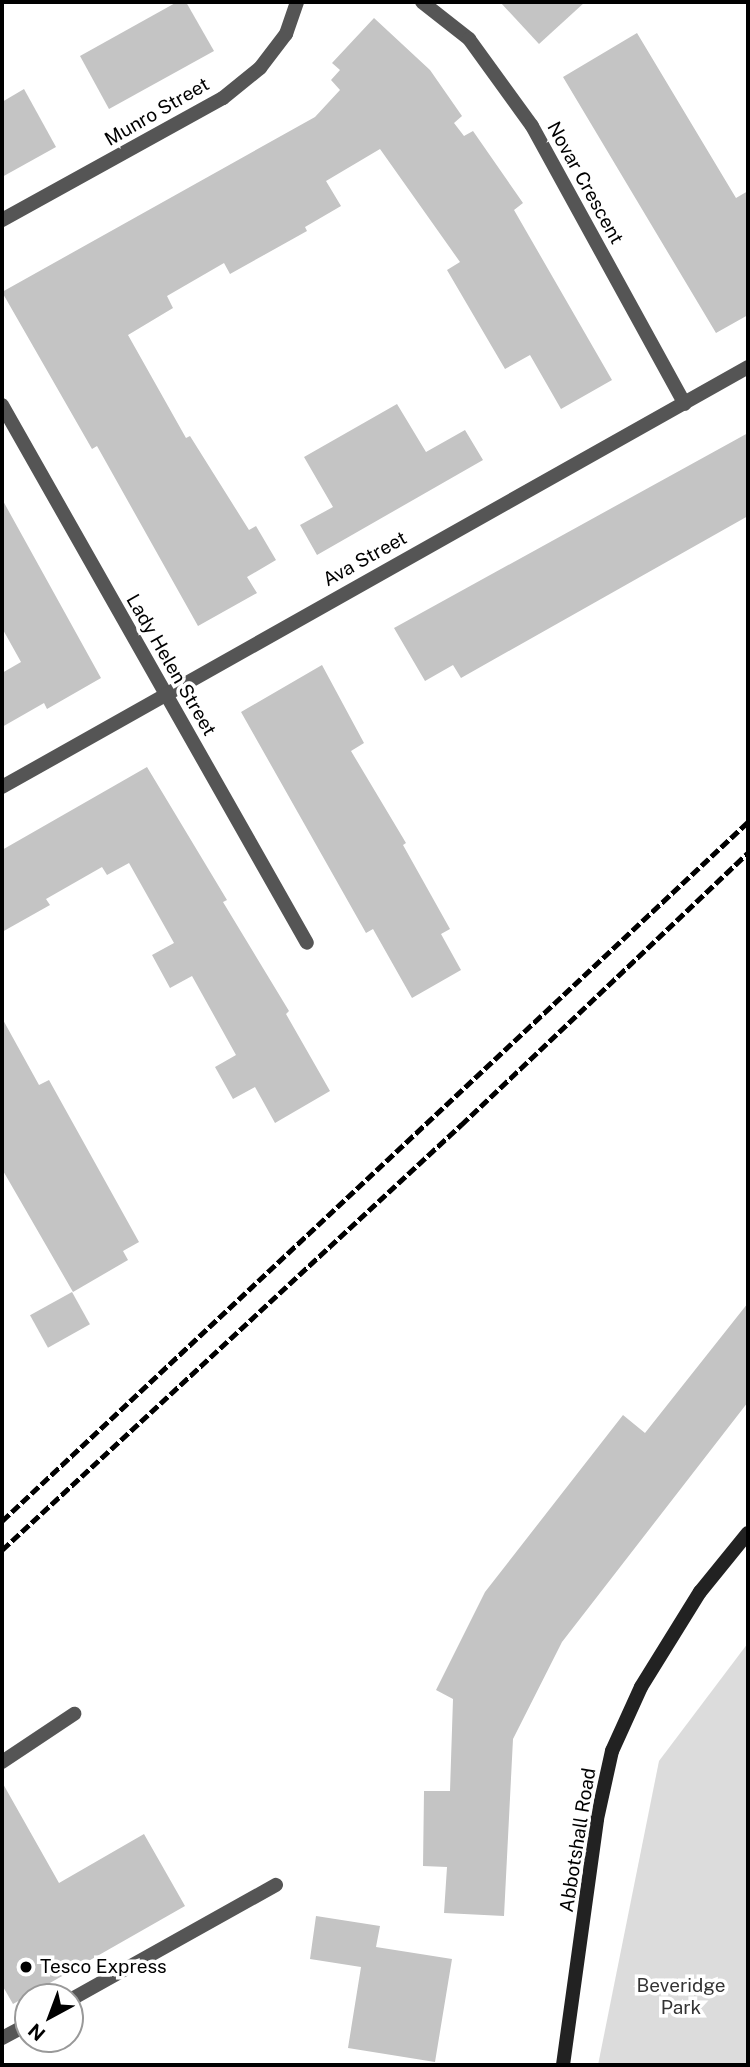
<!DOCTYPE html>
<style>
body{margin:0}
#map{position:relative;width:750px;height:2067px;overflow:hidden;background:#fff;font-family:"Public Sans",sans-serif}
div>[style]{position:absolute}
.green>*{inset:0;background:#dcdcdc}
.building>*{inset:0;background:#c4c4c4;transform-origin:0 0}
.lane>*{height:14px;margin:-7px;padding:0 7px;transform-origin:7px;border-radius:7px;background:#555}
.street>*{height:14px;margin:-7px;padding:0 7px;transform-origin:7px;border-radius:7px;background:#555}
.secondary>*{height:14px;margin:-7px;padding:0 7px;transform-origin:7px;border-radius:7px;background:#222}
.rail>*{height:5px;margin-top:-2.5px;transform-origin:0;background:repeating-linear-gradient(90deg,#000 0 10px,transparent 0 13.5px)}
.dots>*{width:19px;height:19px;translate:-50% -50%;box-sizing:border-box;border:4px solid #fff;border-radius:50%}
span{translate:-50% -50%;white-space:nowrap;text-align:center;line-height:1.15;-webkit-text-stroke:7px #fff;paint-order:stroke}
.street-label{font-size:19px;color:#000}
.poi-label{font-size:19px;color:#000}
.left{translate:0 -50%;text-align:left}
.park-label{font-size:19px;color:#333}
.frame{position:absolute;inset:0;border:4px solid #000;pointer-events:none}
.north{position:absolute;left:14px;top:1983px;width:70px;height:70px;box-sizing:border-box;background:#fff;border:2px solid #999;border-radius:50%;rotate:221deg;font-size:19px;font-weight:700;line-height:28px;text-align:center;color:#000}
.north::after{content:'';display:block;margin:auto;width:24px;height:32px;background:#000;clip-path:polygon(50% 0,100% 100%,50% 72%,0 100%)}
</style>
<div id="map">
<div class="green">
<div style="clip-path:polygon(748px 1643px,748px 2065px,598px 2065px,659px 1761px)"></div>
</div>
<div class="building">
<div style="clip-path:polygon(177px 2px,186px 2px,214px 51px,109px 109px,80px 56px)"></div>
<div style="clip-path:polygon(500px 2px,585px 2px,539px 44px)"></div>
<div style="clip-path:polygon(374px 18px,430px 70px,462px 116px,454px 123px,464px 136px,473px 131px,523px 203px,514px 210px,612px 380px,561px 409px,530px 355px,505px 369px,447px 270px,460px 262px,380px 149px,326px 181px,341px 206px,305px 227px,307px 231px,230px 274px,224px 263px,167px 296px,173px 308px,128px 335px,186px 438px,190px 436px,249px 530px,256px 526px,276px 560px,247px 577px,257px 593px,198px 626px,97px 446px,92px 449px,2px 292px,315px 117px,340px 90px,331px 80px,340px 70px,332px 63px)"></div>
<div style="clip-path:polygon(637px 33px,736px 198px,748px 191px,748px 315px,716px 333px,563px 77px)"></div>
<div style="clip-path:polygon(24px 89px,56px 147px,2px 177px,2px 102px)"></div>
<div style="clip-path:polygon(397px 404px,426px 452px,465px 430px,483px 460px,317px 555px,300px 525px,333px 507px,304px 457px)"></div>
<div style="clip-path:polygon(748px 433px,748px 516px,461px 678px,453px 665px,425px 681px,394px 628px)"></div>
<div style="clip-path:polygon(2px 499px,101px 678px,47px 709px,44px 703px,2px 727px,2px 673px,21px 662px,2px 628px)"></div>
<div style="clip-path:polygon(322px 665px,364px 743px,351px 751px,406px 843px,403px 845px,450px 929px,441px 934px,461px 970px,412px 998px,373px 929px,366px 933px,241px 712px)"></div>
<div style="clip-path:polygon(147px 767px,227px 900px,223px 902px,289px 1011px,286px 1014px,330px 1091px,275px 1123px,255px 1087px,233px 1099px,215px 1067px,236px 1055px,192px 976px,170px 988px,152px 955px,174px 943px,129px 863px,107px 875px,102px 867px,46px 899px,50px 905px,2px 932px,2px 850px)"></div>
<div style="clip-path:polygon(2px 1018px,39px 1085px,49px 1080px,139px 1242px,123px 1251px,128px 1260px,73px 1292px,2px 1169px)"></div>
<div style="left:72px;top:1292px;width:37px;height:48px;rotate:61deg"></div>
<div style="clip-path:polygon(748px 1303px,748px 1402px,562px 1642px,513px 1739px,504px 1916px,444px 1913px,447px 1867px,423px 1866px,424px 1791px,450px 1791px,453px 1699px,436px 1690px,485px 1592px,623px 1415px,645px 1433px)"></div>
<div style="clip-path:polygon(2px 1782px,59px 1883px,144px 1834px,185px 1906px,13px 2004px,2px 1985px)"></div>
<div style="clip-path:polygon(316px 1916px,380px 1926px,376px 1947px,452px 1959px,435px 2062px,348px 2048px,361px 1967px,310px 1959px)"></div>
</div>
<div class="lane">
<div style="left:2px;top:1762px;width:87px;rotate:-33.7deg"></div>
<div style="left:70px;top:2000px;width:236px;rotate:-29.2deg"></div>
<div style="left:2px;top:2038px;width:30px;rotate:-28deg"></div>
</div>
<div class="street">
<div style="left:422px;top:2px;width:60px;rotate:38.2deg"></div>
<div style="left:469px;top:39px;width:107px;rotate:54.1deg"></div>
<div style="left:532px;top:126px;width:317px;rotate:61.2deg"></div>
<div style="left:2px;top:220px;width:252px;rotate:-28.9deg"></div>
<div style="left:223px;top:98px;width:48px;rotate:-39deg"></div>
<div style="left:260px;top:68px;width:43px;rotate:-52.6deg"></div>
<div style="left:286px;top:34px;width:34px;rotate:-71deg"></div>
<div style="left:2px;top:405px;width:618px;rotate:60.45deg"></div>
<div style="left:2px;top:787px;width:856px;rotate:-29.38deg"></div>
</div>
<div class="secondary">
<div style="left:563px;top:2065px;width:248px;rotate:-82.1deg"></div>
<div style="left:597px;top:1819px;width:70px;rotate:-77.6deg"></div>
<div style="left:612px;top:1751px;width:70px;rotate:-65.6deg"></div>
<div style="left:641px;top:1687px;width:112px;rotate:-58.2deg"></div>
<div style="left:700px;top:1592px;width:76px;rotate:-50.9deg"></div>
</div>
<div class="rail">
<div style="left:2px;top:1521px;width:1022px;rotate:-43.14deg"></div>
<div style="left:2px;top:1550px;width:626px;rotate:-42.8deg"></div>
<div style="left:461px;top:1125px;width:395px;rotate:-43.5deg"></div>
</div>
<div class="dots">
<div style="left:26px;top:1967px;background:#000"></div>
</div>
<div class="street-label">
<span style="left:157px;top:112px;rotate:-30deg">Munro Street</span>
<span style="left:585px;top:183px;rotate:61deg">Novar Crescent</span>
<span style="left:365px;top:559px;rotate:-29deg">Ava Street</span>
<span style="left:171px;top:665px;rotate:60deg">Lady Helen Street</span>
<span style="left:578px;top:1840px;rotate:-81deg">Abbotshall Road</span>
</div>
<div class="poi-label">
<span class="left" style="left:40px;top:1967px">Tesco Express</span>
</div>
<div class="park-label">
<span style="left:681px;top:1997px">Beveridge<br>Park</span>
</div>
<div class="frame"></div>
<div class="north">N</div>
</div>
